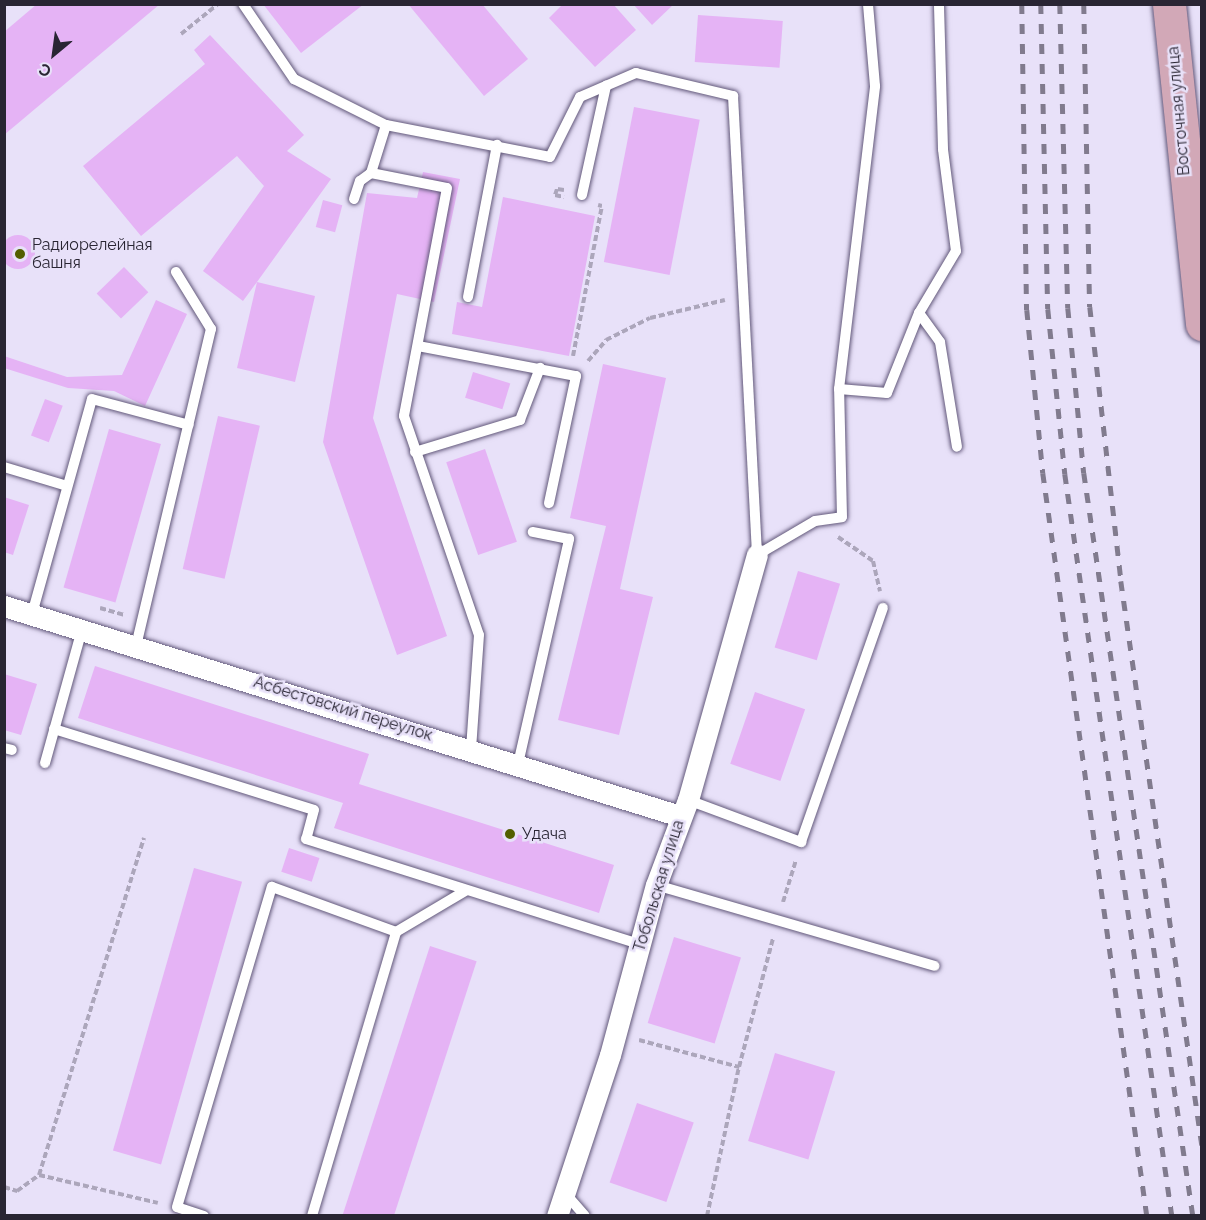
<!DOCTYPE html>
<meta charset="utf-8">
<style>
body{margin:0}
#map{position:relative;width:1206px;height:1220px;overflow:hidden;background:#e8e1f9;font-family:Raleway,sans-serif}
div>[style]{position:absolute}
.building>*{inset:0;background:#e5b3f5;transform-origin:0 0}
.round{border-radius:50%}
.path>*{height:4px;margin-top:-2px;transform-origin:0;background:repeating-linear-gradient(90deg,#aca6bb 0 6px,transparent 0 9px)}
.roads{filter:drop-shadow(0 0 2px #62587a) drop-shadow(0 0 2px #62587a)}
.service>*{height:10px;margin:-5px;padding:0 5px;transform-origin:5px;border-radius:5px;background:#fff}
.minor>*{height:21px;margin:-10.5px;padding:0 10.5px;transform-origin:10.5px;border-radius:10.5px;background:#fff}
.primary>*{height:33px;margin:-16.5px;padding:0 16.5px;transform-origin:16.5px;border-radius:16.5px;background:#d2a8b7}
.rail>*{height:4.5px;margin-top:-2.25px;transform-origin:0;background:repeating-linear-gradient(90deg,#817b8e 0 10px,transparent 0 20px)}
.dots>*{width:16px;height:16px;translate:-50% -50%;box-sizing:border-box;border:3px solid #e8e1f9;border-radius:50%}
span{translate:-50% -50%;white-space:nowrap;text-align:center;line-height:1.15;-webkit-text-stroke:5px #e8e1f9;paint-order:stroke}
.street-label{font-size:16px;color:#292533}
.poi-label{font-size:16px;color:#292533}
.left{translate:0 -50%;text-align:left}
.frame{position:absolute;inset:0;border:6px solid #292533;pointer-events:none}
.north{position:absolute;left:24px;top:24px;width:60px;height:60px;-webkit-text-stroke:4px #e8e1f9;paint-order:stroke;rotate:209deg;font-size:16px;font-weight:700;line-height:24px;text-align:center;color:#292533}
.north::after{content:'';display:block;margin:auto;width:21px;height:27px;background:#292533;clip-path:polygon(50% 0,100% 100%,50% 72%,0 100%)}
</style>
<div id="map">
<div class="building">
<div style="clip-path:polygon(37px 4px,160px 4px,4px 135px,4px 32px)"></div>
<div style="clip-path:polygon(263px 4px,364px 4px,301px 53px)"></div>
<div style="clip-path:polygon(408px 4px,482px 4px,528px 59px,484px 96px)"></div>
<div style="clip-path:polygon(563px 4px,613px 4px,636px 30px,595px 67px,549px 18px)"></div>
<div style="clip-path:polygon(633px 4px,674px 4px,652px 25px)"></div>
<div style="left:698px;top:15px;width:85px;height:47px;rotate:4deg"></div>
<div style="clip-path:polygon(210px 35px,304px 135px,287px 151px,331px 179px,257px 282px,315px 296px,295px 382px,237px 368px,257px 282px,243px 301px,203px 271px,264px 186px,237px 156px,141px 236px,83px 166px,205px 64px,194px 50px)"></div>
<div style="left:634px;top:107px;width:67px;height:158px;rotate:11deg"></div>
<div style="clip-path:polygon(423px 172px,460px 179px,434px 302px,397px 294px,373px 418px,447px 636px,397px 655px,323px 442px,367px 193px,417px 198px)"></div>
<div style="clip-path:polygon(503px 197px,595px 216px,569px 356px,452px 334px,457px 302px,482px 307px)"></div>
<div style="left:323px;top:200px;width:20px;height:28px;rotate:15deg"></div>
<div class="round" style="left:1px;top:235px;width:34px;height:34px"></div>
<div style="left:124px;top:267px;width:35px;height:38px;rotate:46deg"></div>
<div style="clip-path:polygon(156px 300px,187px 314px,145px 406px,114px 391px,68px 388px,4px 368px,4px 356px,67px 377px,122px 375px)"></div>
<div style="clip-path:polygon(603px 364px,666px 378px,620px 589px,653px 597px,619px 735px,558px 720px,606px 526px,570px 518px)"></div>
<div style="left:473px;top:372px;width:39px;height:27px;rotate:17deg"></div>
<div style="left:45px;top:399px;width:19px;height:39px;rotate:21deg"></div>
<div style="left:218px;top:416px;width:43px;height:157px;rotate:13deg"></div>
<div style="left:109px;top:429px;width:54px;height:165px;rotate:16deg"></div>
<div style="left:485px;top:449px;width:98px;height:41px;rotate:71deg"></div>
<div style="clip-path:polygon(4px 497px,29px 505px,13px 555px,4px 552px)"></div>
<div style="left:798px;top:571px;width:44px;height:80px;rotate:17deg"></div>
<div style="clip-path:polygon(95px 666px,369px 754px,359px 784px,614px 865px,599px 913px,334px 828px,343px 803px,78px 718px)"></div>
<div style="clip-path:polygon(4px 674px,37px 684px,21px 735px,4px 730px)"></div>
<div style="left:755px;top:692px;width:53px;height:76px;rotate:19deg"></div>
<div style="left:289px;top:848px;width:32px;height:25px;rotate:18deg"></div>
<div style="left:194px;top:868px;width:50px;height:294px;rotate:16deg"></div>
<div style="left:674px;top:937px;width:70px;height:90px;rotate:17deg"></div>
<div style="left:430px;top:946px;width:49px;height:282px;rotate:18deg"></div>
<div style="left:775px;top:1053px;width:63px;height:92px;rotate:17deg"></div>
<div style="left:637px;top:1103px;width:60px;height:84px;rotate:19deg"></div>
</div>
<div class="path">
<div style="left:181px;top:34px;width:48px;rotate:-39deg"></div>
<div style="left:564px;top:190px;width:7px;rotate:-172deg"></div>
<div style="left:557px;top:189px;width:6px;rotate:108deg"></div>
<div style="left:555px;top:195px;width:9px;rotate:13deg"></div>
<div style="left:573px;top:356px;width:153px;rotate:-79.1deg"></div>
<div style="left:602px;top:206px;width:4px;rotate:-166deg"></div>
<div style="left:588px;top:361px;width:28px;rotate:-49deg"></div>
<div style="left:606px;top:340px;width:49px;rotate:-26.6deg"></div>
<div style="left:650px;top:318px;width:77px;rotate:-13.5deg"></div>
<div style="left:838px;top:537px;width:42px;rotate:34.4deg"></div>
<div style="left:873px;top:561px;width:31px;rotate:77deg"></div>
<div style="left:100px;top:608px;width:26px;rotate:16deg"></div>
<div style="left:783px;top:902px;width:44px;rotate:-72.8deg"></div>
<div style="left:639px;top:1040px;width:104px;rotate:15.1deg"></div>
<div style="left:39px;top:1175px;width:353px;rotate:-72.7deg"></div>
<div style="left:4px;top:1187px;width:14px;rotate:17deg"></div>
<div style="left:17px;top:1191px;width:27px;rotate:-36deg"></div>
<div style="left:39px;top:1175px;width:122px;rotate:13.2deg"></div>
<div style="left:707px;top:1216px;width:152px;rotate:-77.9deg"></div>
<div style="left:739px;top:1067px;width:133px;rotate:-75.2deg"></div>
</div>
<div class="roads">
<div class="service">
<div style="left:243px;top:4px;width:91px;rotate:55.8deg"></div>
<div style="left:294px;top:79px;width:103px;rotate:26.6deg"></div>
<div style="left:386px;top:125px;width:167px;rotate:11deg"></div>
<div style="left:550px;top:157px;width:67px;rotate:-63.4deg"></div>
<div style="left:580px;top:97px;width:61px;rotate:-23.2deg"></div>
<div style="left:636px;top:73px;width:100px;rotate:13.3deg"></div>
<div style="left:733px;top:96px;width:460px;rotate:87deg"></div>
<div style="left:757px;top:555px;width:67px;rotate:-30.4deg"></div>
<div style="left:815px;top:521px;width:27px;rotate:-8deg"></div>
<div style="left:842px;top:517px;width:128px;rotate:-91.3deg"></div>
<div style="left:839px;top:389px;width:48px;rotate:4.8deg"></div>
<div style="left:887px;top:393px;width:86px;rotate:-68.2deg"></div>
<div style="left:919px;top:313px;width:72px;rotate:-59.2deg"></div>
<div style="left:956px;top:251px;width:103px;rotate:-97.3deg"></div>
<div style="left:943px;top:149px;width:145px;rotate:-91.6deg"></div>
<div style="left:386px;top:125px;width:50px;rotate:107.4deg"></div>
<div style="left:371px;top:173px;width:77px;rotate:11.2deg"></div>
<div style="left:447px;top:188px;width:232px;rotate:100.7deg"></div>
<div style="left:404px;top:416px;width:231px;rotate:71.1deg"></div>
<div style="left:479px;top:635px;width:114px;rotate:94deg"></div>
<div style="left:582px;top:195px;width:112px;rotate:-77.6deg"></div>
<div style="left:354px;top:199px;width:19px;rotate:-72deg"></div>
<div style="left:360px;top:181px;width:14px;rotate:-36deg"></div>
<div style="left:468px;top:297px;width:155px;rotate:-79.2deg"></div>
<div style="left:919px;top:313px;width:36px;rotate:54deg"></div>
<div style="left:940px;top:342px;width:106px;rotate:80.8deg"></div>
<div style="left:418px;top:346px;width:161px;rotate:10.8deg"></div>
<div style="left:576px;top:376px;width:130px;rotate:102deg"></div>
<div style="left:839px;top:389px;width:305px;rotate:-83.2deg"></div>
<div style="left:875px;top:86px;width:82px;rotate:-94.9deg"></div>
<div style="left:415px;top:452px;width:110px;rotate:-16.9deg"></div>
<div style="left:520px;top:420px;width:56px;rotate:-69deg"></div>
<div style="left:4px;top:467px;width:66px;rotate:16.8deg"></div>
<div style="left:32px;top:614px;width:223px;rotate:-74.4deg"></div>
<div style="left:92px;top:399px;width:100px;rotate:15deg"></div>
<div style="left:136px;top:646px;width:326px;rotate:-76.7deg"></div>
<div style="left:211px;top:329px;width:67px;rotate:-121.6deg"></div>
<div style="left:54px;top:729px;width:272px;rotate:17.3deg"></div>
<div style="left:314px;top:810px;width:30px;rotate:105deg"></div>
<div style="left:306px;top:839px;width:350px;rotate:17.5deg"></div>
<div style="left:4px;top:748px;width:8px;rotate:14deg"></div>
<div style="left:45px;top:763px;width:138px;rotate:-74.5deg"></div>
<div style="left:518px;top:764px;width:231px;rotate:-77.2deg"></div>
<div style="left:569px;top:539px;width:37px;rotate:-169deg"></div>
<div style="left:688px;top:800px;width:121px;rotate:20.4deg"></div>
<div style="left:801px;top:842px;width:248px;rotate:-70.7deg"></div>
<div style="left:656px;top:885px;width:290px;rotate:16.2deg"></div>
<div style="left:565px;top:1193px;width:30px;rotate:49deg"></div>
<div style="left:204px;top:1216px;width:28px;rotate:-162deg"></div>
<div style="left:177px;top:1207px;width:334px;rotate:-73.5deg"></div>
<div style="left:272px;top:887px;width:132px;rotate:19.9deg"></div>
<div style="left:312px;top:1216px;width:296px;rotate:-73.5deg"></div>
<div style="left:396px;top:932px;width:80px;rotate:-30.7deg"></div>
</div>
<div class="minor">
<div style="left:4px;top:606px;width:708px;rotate:17.26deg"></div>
<div style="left:557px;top:1216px;width:169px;rotate:-71.8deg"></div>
<div style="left:610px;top:1055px;width:176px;rotate:-74.9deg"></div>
<div style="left:656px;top:885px;width:91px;rotate:-69.4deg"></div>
<div style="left:688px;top:800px;width:255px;rotate:-74.3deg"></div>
</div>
<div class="primary">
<div style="left:1169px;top:4px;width:322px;rotate:84.1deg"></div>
</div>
</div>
<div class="rail">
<div style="left:1022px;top:4px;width:306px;rotate:89.1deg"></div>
<div style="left:1027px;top:310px;width:164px;rotate:84.4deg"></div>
<div style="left:1043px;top:473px;width:750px;rotate:82.03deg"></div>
<div style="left:1041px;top:4px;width:305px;rotate:88.7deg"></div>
<div style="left:1048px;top:309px;width:166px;rotate:84.1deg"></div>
<div style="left:1065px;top:474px;width:750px;rotate:81.79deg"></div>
<div style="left:1060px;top:4px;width:304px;rotate:88.5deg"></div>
<div style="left:1068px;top:308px;width:166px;rotate:84.5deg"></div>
<div style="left:1084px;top:473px;width:751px;rotate:81.65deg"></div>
<div style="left:1084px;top:4px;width:303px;rotate:88.9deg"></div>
<div style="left:1090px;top:307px;width:276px;rotate:83.5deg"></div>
<div style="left:1121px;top:581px;width:570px;rotate:81.83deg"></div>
</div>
<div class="dots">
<div style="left:20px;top:254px;background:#535f00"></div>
<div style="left:510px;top:834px;background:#535f00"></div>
</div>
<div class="street-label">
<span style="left:1179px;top:111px;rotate:-95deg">Восточная улица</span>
<span style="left:343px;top:709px;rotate:17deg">Асбестовский переулок</span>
<span style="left:659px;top:886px;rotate:-73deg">Тобольская улица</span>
</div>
<div class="poi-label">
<span class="left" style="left:32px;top:254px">Радиорелейная<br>башня</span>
<span class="left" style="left:522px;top:834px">Удача</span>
</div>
<div class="frame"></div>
<div class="north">С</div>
</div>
